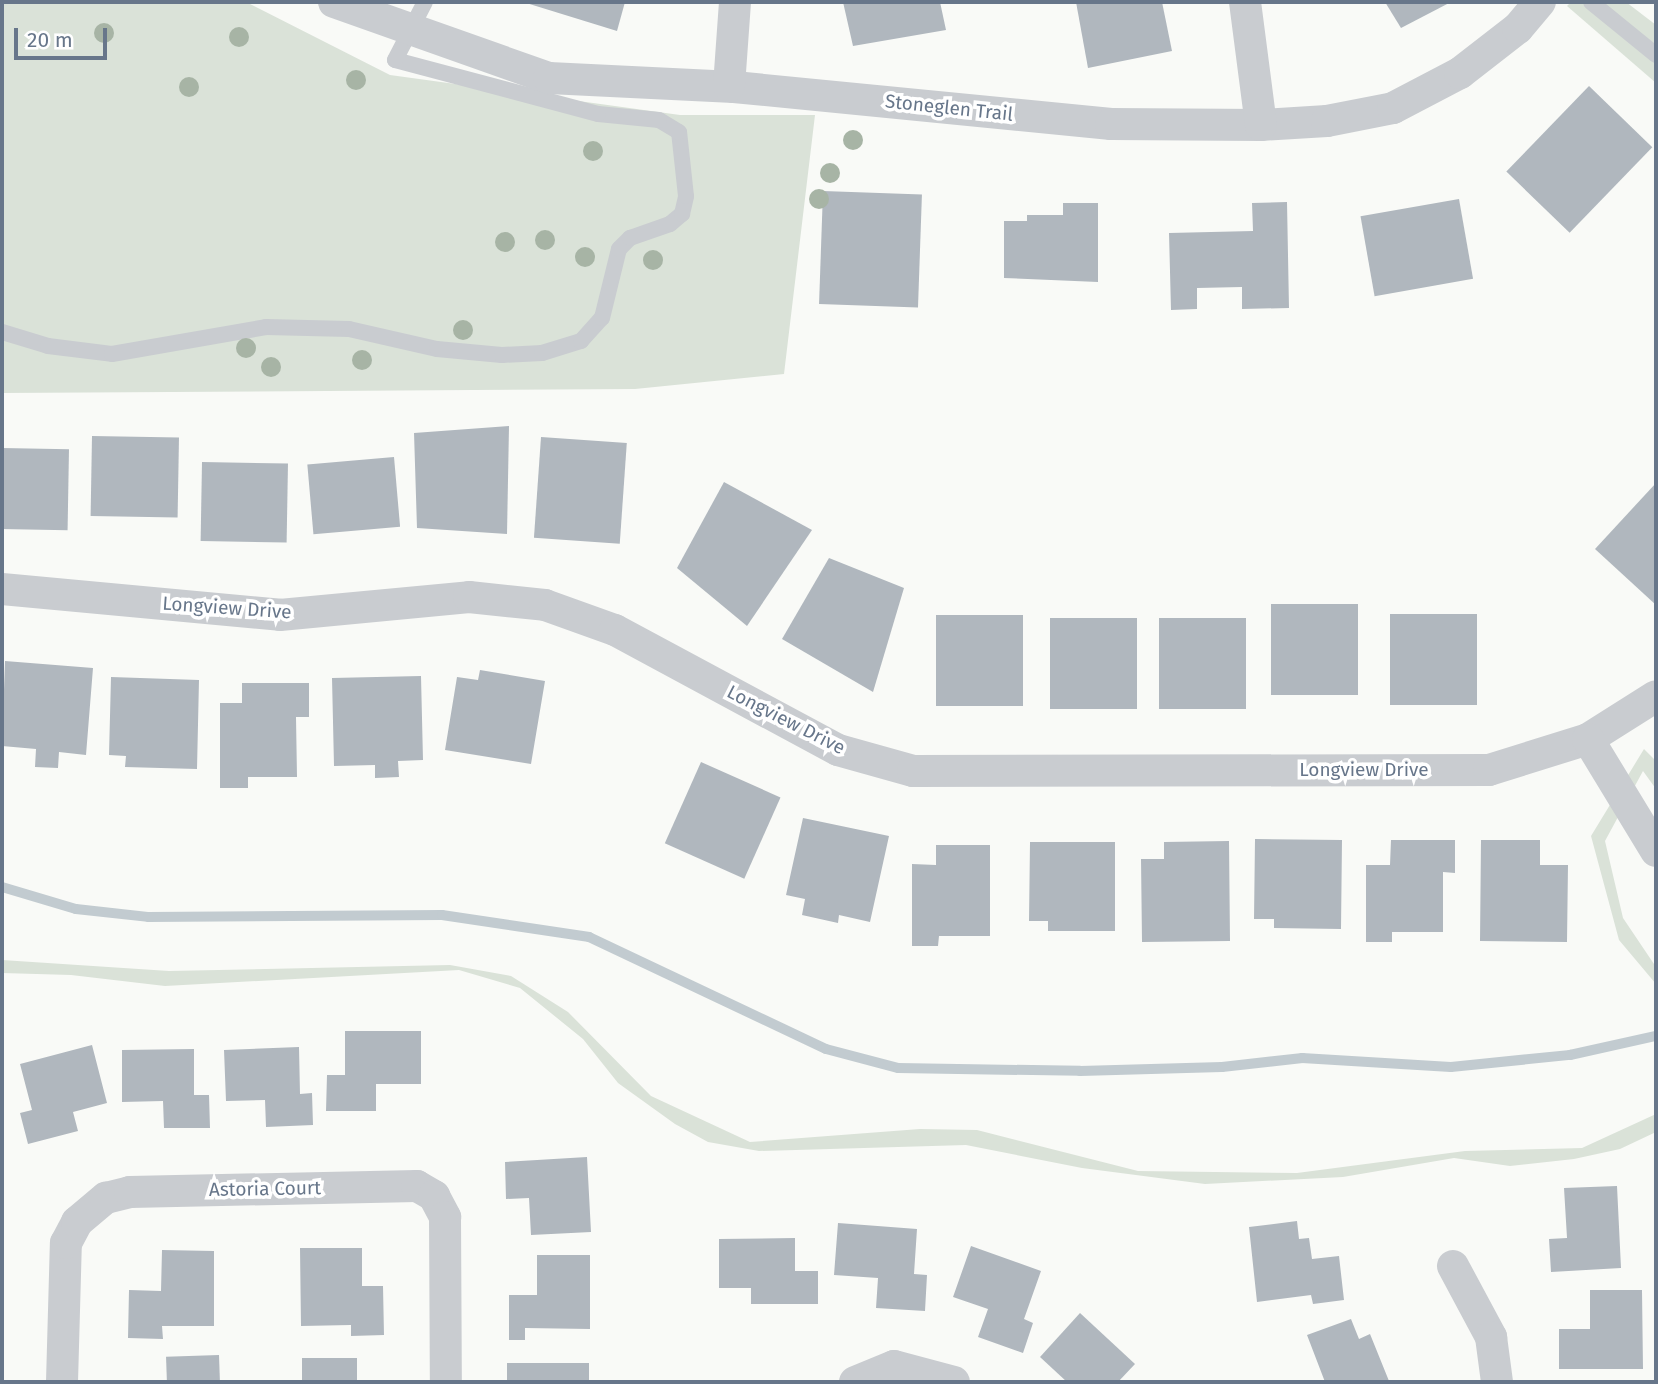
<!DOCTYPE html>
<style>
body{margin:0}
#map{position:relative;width:1658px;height:1384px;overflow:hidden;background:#f9faf7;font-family:"Fira Sans",sans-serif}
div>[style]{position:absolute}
.green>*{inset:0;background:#dae2d8}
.stream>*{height:10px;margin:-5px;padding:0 5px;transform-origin:5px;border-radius:5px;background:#c2cbd0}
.building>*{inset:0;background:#b0b7be;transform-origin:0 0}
.service>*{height:16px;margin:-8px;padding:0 8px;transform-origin:8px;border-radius:8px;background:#c9ccd0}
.minor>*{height:32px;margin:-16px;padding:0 16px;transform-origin:16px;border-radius:16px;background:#c9ccd0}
.trees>*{width:20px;height:20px;margin:-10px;border-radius:50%;background:#a7b4a5}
span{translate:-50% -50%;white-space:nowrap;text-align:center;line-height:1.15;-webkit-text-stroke:7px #fff;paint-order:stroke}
.street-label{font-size:19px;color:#67768a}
.frame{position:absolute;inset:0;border:4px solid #67768a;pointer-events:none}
.scale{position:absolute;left:14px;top:28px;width:93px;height:32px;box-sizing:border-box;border:4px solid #67768a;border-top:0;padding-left:9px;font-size:21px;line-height:24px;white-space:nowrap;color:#67768a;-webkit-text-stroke:5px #fff;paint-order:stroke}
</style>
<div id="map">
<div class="green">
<div style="clip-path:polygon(2px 2px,246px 2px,390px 75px,680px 115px,815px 115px,784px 374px,635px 389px,2px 393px)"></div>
<div style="clip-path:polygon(1571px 2px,1626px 2px,1656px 25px,1656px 83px,1567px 6px)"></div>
<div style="clip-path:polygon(1644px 749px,1656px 761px,1656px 789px,1643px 771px,1605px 841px,1623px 918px,1656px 967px,1656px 984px,1619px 940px,1591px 836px)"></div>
<div style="clip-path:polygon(2px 960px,169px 971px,450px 965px,511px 976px,568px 1012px,651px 1096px,750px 1142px,920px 1129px,977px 1130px,1138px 1171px,1297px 1173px,1465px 1151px,1582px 1148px,1656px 1114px,1656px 1132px,1620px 1149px,1574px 1159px,1510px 1166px,1454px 1158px,1343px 1177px,1205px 1184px,1082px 1168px,966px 1145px,759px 1151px,708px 1142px,675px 1124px,618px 1083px,583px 1039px,520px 988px,459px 970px,165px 986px,71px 975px,2px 973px)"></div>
</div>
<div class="stream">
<div style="left:2px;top:887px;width:77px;rotate:16.6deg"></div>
<div style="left:76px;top:909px;width:72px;rotate:6.3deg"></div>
<div style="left:148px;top:917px;width:294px;rotate:-0.4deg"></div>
<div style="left:442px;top:915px;width:149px;rotate:8.5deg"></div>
<div style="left:589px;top:937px;width:262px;rotate:25.3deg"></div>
<div style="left:826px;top:1049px;width:74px;rotate:14.8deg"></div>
<div style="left:898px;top:1068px;width:182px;rotate:0.9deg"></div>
<div style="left:1080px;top:1071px;width:142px;rotate:-1.6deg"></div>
<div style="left:1222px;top:1067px;width:81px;rotate:-6.4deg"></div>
<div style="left:1302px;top:1058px;width:149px;rotate:3.5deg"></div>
<div style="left:1451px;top:1067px;width:120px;rotate:-5.8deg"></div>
<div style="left:1570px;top:1055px;width:88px;rotate:-12.5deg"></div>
</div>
<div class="building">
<div style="clip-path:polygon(523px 2px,625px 2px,617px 31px)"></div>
<div style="clip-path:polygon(843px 2px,940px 2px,946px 30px,853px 46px)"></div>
<div style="clip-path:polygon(1076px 2px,1162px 2px,1172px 51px,1088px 68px)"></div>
<div style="clip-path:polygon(1385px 2px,1451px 2px,1401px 28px)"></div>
<div style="left:1589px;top:86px;width:88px;height:119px;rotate:44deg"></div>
<div style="left:823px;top:191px;width:99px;height:113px;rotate:2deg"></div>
<div style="left:1459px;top:199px;width:81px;height:100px;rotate:80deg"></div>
<div style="clip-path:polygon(1287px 202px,1289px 308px,1242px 309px,1242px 287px,1197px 288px,1197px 309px,1171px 310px,1169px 233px,1253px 231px,1252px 203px)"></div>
<div style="clip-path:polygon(1063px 203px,1098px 203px,1098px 282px,1004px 278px,1004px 221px,1027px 221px,1027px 215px,1063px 215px)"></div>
<div style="clip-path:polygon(509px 426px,507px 534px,417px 528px,414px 433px)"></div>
<div style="left:92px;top:436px;width:87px;height:80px;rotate:1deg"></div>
<div style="left:541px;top:437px;width:86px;height:101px;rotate:4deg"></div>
<div style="left:2px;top:448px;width:67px;height:81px;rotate:1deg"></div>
<div style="left:394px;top:457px;width:70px;height:87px;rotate:85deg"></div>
<div style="left:202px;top:462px;width:86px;height:79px;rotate:1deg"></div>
<div style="clip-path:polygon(724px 482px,812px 530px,747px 626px,677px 568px)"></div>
<div style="clip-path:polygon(1656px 483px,1656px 605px,1595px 549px)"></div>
<div style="clip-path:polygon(829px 558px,904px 588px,873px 692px,782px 639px)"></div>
<div style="left:1358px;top:604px;width:91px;height:87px;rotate:90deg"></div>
<div style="left:1390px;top:614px;width:87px;height:91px"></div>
<div style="left:936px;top:615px;width:87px;height:91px"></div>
<div style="left:1050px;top:618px;width:87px;height:91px"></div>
<div style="left:1159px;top:618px;width:87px;height:91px"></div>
<div style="clip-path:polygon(5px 661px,93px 668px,86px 755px,59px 752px,58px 768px,35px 767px,36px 749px,2px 746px)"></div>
<div style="clip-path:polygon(480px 670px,545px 681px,531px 764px,445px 750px,457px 677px,478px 680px)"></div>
<div style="clip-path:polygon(421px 676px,423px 760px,398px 761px,399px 777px,375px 778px,375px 765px,334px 766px,332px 678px)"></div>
<div style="clip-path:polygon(111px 677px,199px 680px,197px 769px,125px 767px,126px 756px,109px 755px)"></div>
<div style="clip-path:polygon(242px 683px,309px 683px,309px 717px,296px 717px,297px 777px,248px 777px,248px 788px,220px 788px,220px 703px,242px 703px)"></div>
<div style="left:701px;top:762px;width:87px;height:89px;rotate:24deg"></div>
<div style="clip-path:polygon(803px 818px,889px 836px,870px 922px,839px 915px,838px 923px,802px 915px,805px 899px,786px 895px)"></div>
<div style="clip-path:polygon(1255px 839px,1342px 840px,1341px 929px,1274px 928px,1274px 919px,1254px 919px)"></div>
<div style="clip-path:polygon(1391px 840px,1455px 840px,1455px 873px,1443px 872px,1443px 932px,1392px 932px,1392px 942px,1366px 942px,1366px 865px,1390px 865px)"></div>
<div style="clip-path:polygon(1481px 840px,1540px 840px,1540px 865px,1568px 865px,1567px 942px,1480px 941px)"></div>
<div style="clip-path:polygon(1229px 841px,1230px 941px,1142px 942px,1141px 859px,1164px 859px,1164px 842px)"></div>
<div style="clip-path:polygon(1030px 842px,1115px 842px,1115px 931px,1048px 931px,1048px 921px,1029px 921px)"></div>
<div style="clip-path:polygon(936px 845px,990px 845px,990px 936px,939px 936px,938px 946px,912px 946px,912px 864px,936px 865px)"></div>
<div style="clip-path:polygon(345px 1031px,421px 1031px,421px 1084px,376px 1084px,376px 1111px,326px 1111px,327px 1075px,345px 1075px)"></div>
<div style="clip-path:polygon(92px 1045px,107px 1103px,73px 1112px,78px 1131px,28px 1144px,20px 1113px,32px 1110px,20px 1064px)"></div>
<div style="clip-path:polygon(299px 1047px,300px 1094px,312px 1093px,313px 1125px,266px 1127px,265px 1100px,226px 1101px,224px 1050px)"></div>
<div style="clip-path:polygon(194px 1049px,194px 1095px,209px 1095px,210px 1128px,164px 1128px,163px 1101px,122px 1102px,122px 1050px)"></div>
<div style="clip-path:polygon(587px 1157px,591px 1232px,531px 1235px,529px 1198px,506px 1199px,505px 1162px)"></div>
<div style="clip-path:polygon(1617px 1186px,1621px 1268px,1551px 1272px,1549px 1239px,1567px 1238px,1564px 1188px)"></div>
<div style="clip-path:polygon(1297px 1221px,1299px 1239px,1309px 1238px,1312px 1259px,1339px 1256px,1344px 1300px,1313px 1304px,1311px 1295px,1257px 1302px,1249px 1227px)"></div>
<div style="clip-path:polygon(838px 1223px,917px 1229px,914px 1274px,927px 1275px,925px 1311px,876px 1308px,878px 1278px,834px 1275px)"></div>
<div style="clip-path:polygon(795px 1238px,795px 1271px,818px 1271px,818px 1304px,751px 1304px,751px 1288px,719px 1288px,719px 1239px)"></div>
<div style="clip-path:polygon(971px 1246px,1041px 1271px,1024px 1319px,1033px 1323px,1023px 1353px,978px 1337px,988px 1309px,953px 1297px)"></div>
<div style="clip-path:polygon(300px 1248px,362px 1248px,362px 1286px,383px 1286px,384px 1335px,351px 1336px,351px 1325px,301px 1326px)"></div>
<div style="clip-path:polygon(162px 1250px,214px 1251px,214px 1326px,162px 1326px,163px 1339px,128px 1338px,129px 1290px,161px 1291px)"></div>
<div style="clip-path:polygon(537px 1255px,590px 1255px,590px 1329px,525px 1328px,525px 1340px,509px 1340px,509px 1295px,537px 1295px)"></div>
<div style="clip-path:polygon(1590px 1290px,1642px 1290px,1643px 1369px,1559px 1369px,1559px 1329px,1590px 1329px)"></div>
<div style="clip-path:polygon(1080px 1313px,1135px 1364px,1118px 1382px,1067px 1382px,1040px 1357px)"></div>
<div style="clip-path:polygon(1351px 1319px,1359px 1339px,1370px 1334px,1389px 1381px,1325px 1382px,1307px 1335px)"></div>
<div style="left:219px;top:1355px;width:27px;height:53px;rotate:88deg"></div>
<div style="left:302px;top:1358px;width:55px;height:24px"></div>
<div style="left:589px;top:1363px;width:19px;height:82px;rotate:90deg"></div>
</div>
<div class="service">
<div style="left:1591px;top:2px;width:84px;rotate:39.2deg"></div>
<div style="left:2px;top:332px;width:48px;rotate:16.9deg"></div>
<div style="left:48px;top:346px;width:64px;rotate:7.1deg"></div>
<div style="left:112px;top:354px;width:156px;rotate:-9.9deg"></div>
<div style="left:266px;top:327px;width:83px;rotate:1.4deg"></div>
<div style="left:349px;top:329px;width:90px;rotate:12.8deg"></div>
<div style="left:437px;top:349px;width:65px;rotate:5.3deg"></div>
<div style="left:502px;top:355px;width:40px;rotate:-2.9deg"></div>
<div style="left:542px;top:353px;width:41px;rotate:-17.1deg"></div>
<div style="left:581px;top:341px;width:31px;rotate:-48deg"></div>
<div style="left:602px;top:318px;width:71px;rotate:-76.2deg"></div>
<div style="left:619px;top:249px;width:16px;rotate:-45deg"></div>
<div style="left:630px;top:238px;width:42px;rotate:-19.3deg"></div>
<div style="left:670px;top:224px;width:16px;rotate:-40deg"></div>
<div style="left:682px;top:214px;width:18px;rotate:-77deg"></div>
<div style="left:686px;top:196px;width:64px;rotate:-96.2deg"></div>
<div style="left:679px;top:132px;width:23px;rotate:-149deg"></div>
<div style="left:659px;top:120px;width:61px;rotate:-174.4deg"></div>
<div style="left:598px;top:114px;width:210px;rotate:-165.1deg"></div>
<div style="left:395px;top:60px;width:65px;rotate:-62.7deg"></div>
</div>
<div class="minor">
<div style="left:334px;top:2px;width:228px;rotate:19.5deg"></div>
<div style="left:549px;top:78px;width:185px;rotate:2.8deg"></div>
<div style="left:734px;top:87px;width:379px;rotate:5.6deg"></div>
<div style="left:1111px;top:124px;width:150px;rotate:0.4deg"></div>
<div style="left:1261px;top:125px;width:66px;rotate:-3.5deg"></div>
<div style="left:1327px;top:121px;width:67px;rotate:-11.1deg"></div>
<div style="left:1393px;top:108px;width:76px;rotate:-27.6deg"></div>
<div style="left:1460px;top:73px;width:73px;rotate:-37.8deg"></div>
<div style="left:1518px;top:28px;width:34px;rotate:-50deg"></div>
<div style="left:1245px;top:2px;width:124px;rotate:82.6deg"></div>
<div style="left:729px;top:86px;width:84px;rotate:-85.9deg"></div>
<div style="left:2px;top:589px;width:279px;rotate:5.3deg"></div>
<div style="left:280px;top:615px;width:190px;rotate:-5.4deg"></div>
<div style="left:469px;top:597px;width:76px;rotate:6deg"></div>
<div style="left:545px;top:605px;width:74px;rotate:19.7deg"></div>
<div style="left:615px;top:630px;width:253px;rotate:28.3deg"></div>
<div style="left:838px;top:750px;width:78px;rotate:15.6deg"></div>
<div style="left:913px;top:771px;width:576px;rotate:-0.1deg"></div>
<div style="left:1489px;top:770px;width:104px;rotate:-17.4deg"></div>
<div style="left:1588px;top:739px;width:80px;rotate:-32.3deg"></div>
<div style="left:1588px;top:739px;width:131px;rotate:58.7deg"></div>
<div style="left:1453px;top:1266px;width:81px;rotate:61.8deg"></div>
<div style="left:1491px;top:1337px;width:45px;rotate:82.4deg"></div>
<div style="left:62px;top:1382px;width:139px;rotate:-88.4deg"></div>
<div style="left:66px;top:1243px;width:24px;rotate:-62deg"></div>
<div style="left:77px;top:1222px;width:38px;rotate:-40deg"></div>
<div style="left:106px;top:1198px;width:25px;rotate:-14deg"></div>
<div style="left:130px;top:1192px;width:287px;rotate:-1.2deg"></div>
<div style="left:417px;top:1186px;width:20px;rotate:30deg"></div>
<div style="left:434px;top:1196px;width:24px;rotate:62deg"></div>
<div style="left:445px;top:1217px;width:165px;rotate:89.7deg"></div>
<div style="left:855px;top:1382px;width:42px;rotate:-22.3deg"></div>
<div style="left:894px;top:1366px;width:62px;rotate:14.9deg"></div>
</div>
<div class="trees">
<div style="left:104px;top:33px"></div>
<div style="left:239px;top:37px"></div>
<div style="left:356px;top:80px"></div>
<div style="left:189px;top:87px"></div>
<div style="left:853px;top:140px"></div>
<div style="left:593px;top:151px"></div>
<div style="left:830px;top:173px"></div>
<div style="left:819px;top:199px"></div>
<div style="left:545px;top:240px"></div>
<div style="left:505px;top:242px"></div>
<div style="left:585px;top:257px"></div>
<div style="left:653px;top:260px"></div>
<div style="left:463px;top:330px"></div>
<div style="left:246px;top:348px"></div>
<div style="left:362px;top:360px"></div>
<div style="left:271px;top:367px"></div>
</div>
<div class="street-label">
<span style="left:949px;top:108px;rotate:6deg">Stoneglen Trail</span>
<span style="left:227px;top:608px;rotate:4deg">Longview Drive</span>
<span style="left:786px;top:720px;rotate:27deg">Longview Drive</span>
<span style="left:1364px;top:770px">Longview Drive</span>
<span style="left:265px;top:1189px;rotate:-1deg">Astoria Court</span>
</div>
<div class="frame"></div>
<div class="scale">20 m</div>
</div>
